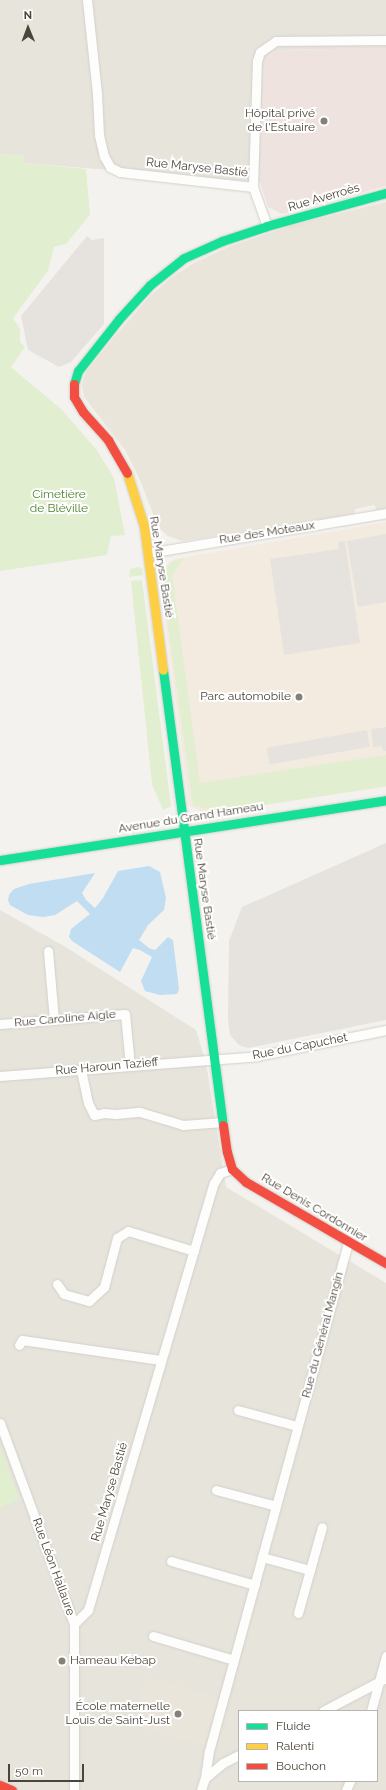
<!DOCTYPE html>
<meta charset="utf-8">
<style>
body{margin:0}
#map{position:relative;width:386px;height:1790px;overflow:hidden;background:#f4f2ee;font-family:Raleway,sans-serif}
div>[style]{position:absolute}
.residential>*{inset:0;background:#e7e4dc}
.commercial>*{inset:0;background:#f3ebdf}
.industrial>*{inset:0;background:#e6e2de}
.education>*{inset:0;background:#eae5da;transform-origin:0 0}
.medical>*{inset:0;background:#eee3df}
.green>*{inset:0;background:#e1eecf}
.parking>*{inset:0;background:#e6e3df;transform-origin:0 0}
.water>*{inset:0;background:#c0ddf1}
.roads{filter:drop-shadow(0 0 1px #d2d0cb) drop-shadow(0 0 1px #d2d0cb)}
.street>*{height:9px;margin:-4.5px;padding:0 4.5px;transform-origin:4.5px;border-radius:4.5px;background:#fdfdfc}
.fast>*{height:9px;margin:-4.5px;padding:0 4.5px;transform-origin:4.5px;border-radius:4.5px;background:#16e098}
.slow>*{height:9px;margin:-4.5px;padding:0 4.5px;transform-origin:4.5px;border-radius:4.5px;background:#ffcf43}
.jam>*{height:9px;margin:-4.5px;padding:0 4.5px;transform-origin:4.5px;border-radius:4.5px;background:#f24e42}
.dots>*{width:11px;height:11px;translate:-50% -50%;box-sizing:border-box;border:2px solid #fff;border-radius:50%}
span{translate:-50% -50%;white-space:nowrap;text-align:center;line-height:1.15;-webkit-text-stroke:4px #fff;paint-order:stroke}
.poi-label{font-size:12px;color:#4b4439}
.right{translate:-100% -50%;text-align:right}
.left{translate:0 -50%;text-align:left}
.street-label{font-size:12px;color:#4b4439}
.park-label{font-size:12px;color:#4a7f2a}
.legend{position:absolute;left:238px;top:1710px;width:140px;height:72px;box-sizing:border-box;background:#fff;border:1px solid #b7b4b0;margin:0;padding:5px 7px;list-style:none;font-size:12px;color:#4b4439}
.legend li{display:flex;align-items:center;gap:8px;height:20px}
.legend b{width:20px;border:1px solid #b7b4b0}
.north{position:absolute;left:8px;top:8px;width:40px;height:40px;-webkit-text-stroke:3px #fff;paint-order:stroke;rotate:359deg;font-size:11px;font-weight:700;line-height:16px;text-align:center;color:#4b4439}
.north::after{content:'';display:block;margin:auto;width:14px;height:18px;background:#4b4439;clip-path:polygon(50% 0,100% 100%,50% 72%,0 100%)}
.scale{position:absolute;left:8px;top:1764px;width:76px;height:18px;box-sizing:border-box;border:2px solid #4b4439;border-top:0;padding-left:5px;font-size:12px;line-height:14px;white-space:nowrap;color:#4b4439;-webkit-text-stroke:3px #fff;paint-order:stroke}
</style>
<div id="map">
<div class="residential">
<div style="clip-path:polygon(0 0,386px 0,386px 48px,274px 50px,264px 59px,260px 182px,23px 163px,24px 156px,0 154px)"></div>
<div style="clip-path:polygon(evenodd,0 910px,64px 946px,196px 1030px,206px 1063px,226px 1187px,386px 1283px,386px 1790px,0 1790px,0 910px,239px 1711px,377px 1711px,377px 1781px,239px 1781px,239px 1711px)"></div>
</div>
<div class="commercial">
<div style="clip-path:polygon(386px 522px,386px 787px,203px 813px,189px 805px,159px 571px,174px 559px)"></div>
</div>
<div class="industrial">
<div style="clip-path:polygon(386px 843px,386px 1020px,248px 1048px,239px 1045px,230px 1035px,228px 1019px,229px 941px,242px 907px)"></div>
</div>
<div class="education">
<div style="clip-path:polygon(386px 202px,386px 508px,377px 510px,374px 505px,355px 509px,354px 514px,189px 540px,182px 541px,168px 536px,158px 527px,140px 480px,125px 450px,84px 397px,82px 385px,86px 372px,117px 334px,151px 295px,171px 278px,192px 264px,231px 246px,294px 225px)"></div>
<div style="left:145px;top:1676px;width:77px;height:51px;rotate:16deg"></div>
</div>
<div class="medical">
<div style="clip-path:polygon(386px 48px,386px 186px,282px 214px,268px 207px,260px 182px,264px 59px,274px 50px)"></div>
</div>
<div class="green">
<div style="clip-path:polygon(0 154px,24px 156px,23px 163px,86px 169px,90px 215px,66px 244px,54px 247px,48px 271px,13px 318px,20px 329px,20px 342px,25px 347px,11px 367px,62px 410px,96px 449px,114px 478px,125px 535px,111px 536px,107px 555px,0 571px)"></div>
<div style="clip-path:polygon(184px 558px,172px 575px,200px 783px,386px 755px,386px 786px,220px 812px,193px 805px,161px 576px,171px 562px)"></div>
<div style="clip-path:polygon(138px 567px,142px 569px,143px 575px,129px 577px,130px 569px)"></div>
<div style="clip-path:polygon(142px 580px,171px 806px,163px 810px,152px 784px,131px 581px)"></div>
<div style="clip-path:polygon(0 1446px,19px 1499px,0 1508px)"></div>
</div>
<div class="parking">
<div style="clip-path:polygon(87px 236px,92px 240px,104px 238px,104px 324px,71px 362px,59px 367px,28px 350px,21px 316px)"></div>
<div style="clip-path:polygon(386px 534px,386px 602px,358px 607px,347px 541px)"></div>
<div style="clip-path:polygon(345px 541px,360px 643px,284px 655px,270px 559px,339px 549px,338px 542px)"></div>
<div style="clip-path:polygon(386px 727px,386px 751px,384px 751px,381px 746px,373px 747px,371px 729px)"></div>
<div style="left:367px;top:730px;width:17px;height:102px;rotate:80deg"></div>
</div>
<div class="water">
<div style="clip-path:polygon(149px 866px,160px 872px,166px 898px,164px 910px,148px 925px,139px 940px,149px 948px,155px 950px,168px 937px,173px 940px,179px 989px,177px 994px,160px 995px,145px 991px,141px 981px,152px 957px,140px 950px,133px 948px,120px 972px,72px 941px,69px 937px,71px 929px,90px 914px,77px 901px,55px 915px,43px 917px,28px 915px,10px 905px,8px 900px,9px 895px,14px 889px,29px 884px,95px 873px,82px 893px,86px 900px,95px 908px,103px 898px,118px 871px)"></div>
</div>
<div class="roads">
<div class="street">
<div style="left:87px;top:0;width:95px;rotate:83.9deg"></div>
<div style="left:97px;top:94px;width:41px;rotate:87.2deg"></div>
<div style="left:99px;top:135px;width:22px;rotate:77deg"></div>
<div style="left:104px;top:156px;width:13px;rotate:61deg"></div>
<div style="left:110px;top:167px;width:11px;rotate:27deg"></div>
<div style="left:120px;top:172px;width:134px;rotate:6.4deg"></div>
<div style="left:267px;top:226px;width:41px;rotate:-109.7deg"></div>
<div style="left:253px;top:187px;width:126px;rotate:-88.2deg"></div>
<div style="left:257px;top:61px;width:9px;rotate:-72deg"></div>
<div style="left:260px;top:52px;width:19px;rotate:-35deg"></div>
<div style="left:276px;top:41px;width:110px;rotate:-0.5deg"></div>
<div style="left:148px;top:553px;width:241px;rotate:-9.5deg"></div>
<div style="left:48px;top:951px;width:69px;rotate:85deg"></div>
<div style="left:0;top:1024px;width:125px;rotate:-4.6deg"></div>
<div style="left:125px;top:1014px;width:52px;rotate:84.5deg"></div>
<div style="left:81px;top:1070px;width:34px;rotate:78deg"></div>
<div style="left:88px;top:1103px;width:13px;rotate:63deg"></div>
<div style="left:94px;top:1115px;width:10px;rotate:-11deg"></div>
<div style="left:104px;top:1113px;width:11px;rotate:5deg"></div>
<div style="left:115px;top:1114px;width:25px;rotate:-5deg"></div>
<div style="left:140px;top:1112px;width:45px;rotate:16.8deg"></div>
<div style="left:183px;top:1125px;width:40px;rotate:-4.3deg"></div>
<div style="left:0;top:1076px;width:258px;rotate:-4.4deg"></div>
<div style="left:257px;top:1056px;width:132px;rotate:-11.4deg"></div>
<div style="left:57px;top:1284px;width:12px;rotate:55deg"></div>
<div style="left:64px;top:1294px;width:26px;rotate:16deg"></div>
<div style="left:89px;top:1301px;width:21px;rotate:-43deg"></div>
<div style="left:104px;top:1287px;width:51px;rotate:-75.1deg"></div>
<div style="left:117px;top:1238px;width:13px;rotate:-32deg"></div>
<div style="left:128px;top:1231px;width:69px;rotate:16.9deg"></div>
<div style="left:19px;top:1345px;width:6px;rotate:-59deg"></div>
<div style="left:22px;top:1340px;width:140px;rotate:8.2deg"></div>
<div style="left:238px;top:1410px;width:61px;rotate:15.2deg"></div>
<div style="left:0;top:1423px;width:214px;rotate:69.8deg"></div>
<div style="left:74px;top:1624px;width:166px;rotate:90deg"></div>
<div style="left:216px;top:1490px;width:62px;rotate:14.9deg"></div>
<div style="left:262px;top:1557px;width:50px;rotate:15.2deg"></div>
<div style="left:171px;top:1561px;width:87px;rotate:15.9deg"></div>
<div style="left:298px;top:1613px;width:89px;rotate:-74.4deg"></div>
<div style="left:74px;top:1624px;width:20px;rotate:-45deg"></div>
<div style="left:88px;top:1610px;width:445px;rotate:-73.6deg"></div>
<div style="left:214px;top:1183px;width:12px;rotate:-59deg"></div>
<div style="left:220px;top:1173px;width:13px;rotate:-18deg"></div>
<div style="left:153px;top:1636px;width:84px;rotate:16.5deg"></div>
<div style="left:323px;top:1711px;width:71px;rotate:-27.6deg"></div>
<div style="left:371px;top:1711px;width:57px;rotate:-74.7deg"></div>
<div style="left:205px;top:1778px;width:23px;rotate:-40deg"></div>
<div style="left:223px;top:1763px;width:18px;rotate:-27deg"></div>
<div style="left:201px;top:1790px;width:13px;rotate:-72deg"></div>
<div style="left:205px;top:1778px;width:27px;rotate:-82deg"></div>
<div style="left:209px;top:1751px;width:527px;rotate:-74.7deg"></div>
<div style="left:346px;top:1790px;width:10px;rotate:-66deg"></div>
</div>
<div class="fast">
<div style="left:74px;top:384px;width:14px;rotate:-73deg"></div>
<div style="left:78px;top:371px;width:66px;rotate:-51.7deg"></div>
<div style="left:119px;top:319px;width:46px;rotate:-47.6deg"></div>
<div style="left:150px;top:285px;width:43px;rotate:-38.5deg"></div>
<div style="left:184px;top:258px;width:42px;rotate:-24.1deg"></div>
<div style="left:222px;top:241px;width:47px;rotate:-18.4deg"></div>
<div style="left:267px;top:226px;width:123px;rotate:-15.5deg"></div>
<div style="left:163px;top:670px;width:459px;rotate:82.5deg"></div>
<div style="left:0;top:860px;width:391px;rotate:-8.8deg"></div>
</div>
<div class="slow">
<div style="left:127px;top:473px;width:56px;rotate:72.2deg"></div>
<div style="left:144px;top:526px;width:145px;rotate:82.5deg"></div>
</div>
<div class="jam">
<div style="left:74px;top:384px;width:13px;rotate:90deg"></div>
<div style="left:74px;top:397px;width:17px;rotate:59deg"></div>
<div style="left:83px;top:412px;width:38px;rotate:48deg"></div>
<div style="left:108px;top:440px;width:38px;rotate:60deg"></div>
<div style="left:223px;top:1125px;width:27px;rotate:82deg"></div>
<div style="left:227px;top:1152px;width:18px;rotate:74deg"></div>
<div style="left:232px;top:1169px;width:19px;rotate:43deg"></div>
<div style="left:246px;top:1182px;width:162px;rotate:30.1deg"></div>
<div style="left:0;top:1785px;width:13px;rotate:23deg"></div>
</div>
</div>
<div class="dots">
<div style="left:324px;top:121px;background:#868178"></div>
<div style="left:299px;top:697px;background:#868178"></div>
<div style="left:62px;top:1661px;background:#868178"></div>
<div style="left:178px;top:1714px;background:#868178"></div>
</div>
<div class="poi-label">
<span class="right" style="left:315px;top:121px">Hôpital privé<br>de l'Estuaire</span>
<span class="right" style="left:291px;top:697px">Parc automobile</span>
<span class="left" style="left:70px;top:1661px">Hameau Kebap</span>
<span class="right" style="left:170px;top:1714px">École maternelle<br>Louis de Saint-Just</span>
</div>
<div class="street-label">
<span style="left:197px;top:168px;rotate:6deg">Rue Maryse Bastié</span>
<span style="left:324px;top:198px;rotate:-16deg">Rue Averroès</span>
<span style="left:267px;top:533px;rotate:-9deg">Rue des Moteaux</span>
<span style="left:161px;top:567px;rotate:81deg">Rue Maryse Bastié</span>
<span style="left:191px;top:818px;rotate:-9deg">Avenue du Grand Hameau</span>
<span style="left:204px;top:889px;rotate:82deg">Rue Maryse Bastié</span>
<span style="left:65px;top:1019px;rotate:-5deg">Rue Caroline Aigle</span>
<span style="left:300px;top:1047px;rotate:-11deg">Rue du Capuchet</span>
<span style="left:107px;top:1067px;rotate:-5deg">Rue Haroun Tazieff</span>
<span style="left:314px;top:1208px;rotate:31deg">Rue Denis Cordonnier</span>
<span style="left:323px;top:1335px;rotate:-75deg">Rue du Général Mangin</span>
<span style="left:110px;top:1492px;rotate:-74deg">Rue Maryse Bastié</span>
<span style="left:53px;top:1567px;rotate:70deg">Rue Léon Hallaure</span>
</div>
<div class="park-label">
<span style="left:59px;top:502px">Cimetière<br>de Bléville</span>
</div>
<ul class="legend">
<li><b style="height:5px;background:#16e098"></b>Fluide</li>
<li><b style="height:5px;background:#ffcf43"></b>Ralenti</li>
<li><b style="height:5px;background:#f24e42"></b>Bouchon</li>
</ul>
<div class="north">N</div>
<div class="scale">50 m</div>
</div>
